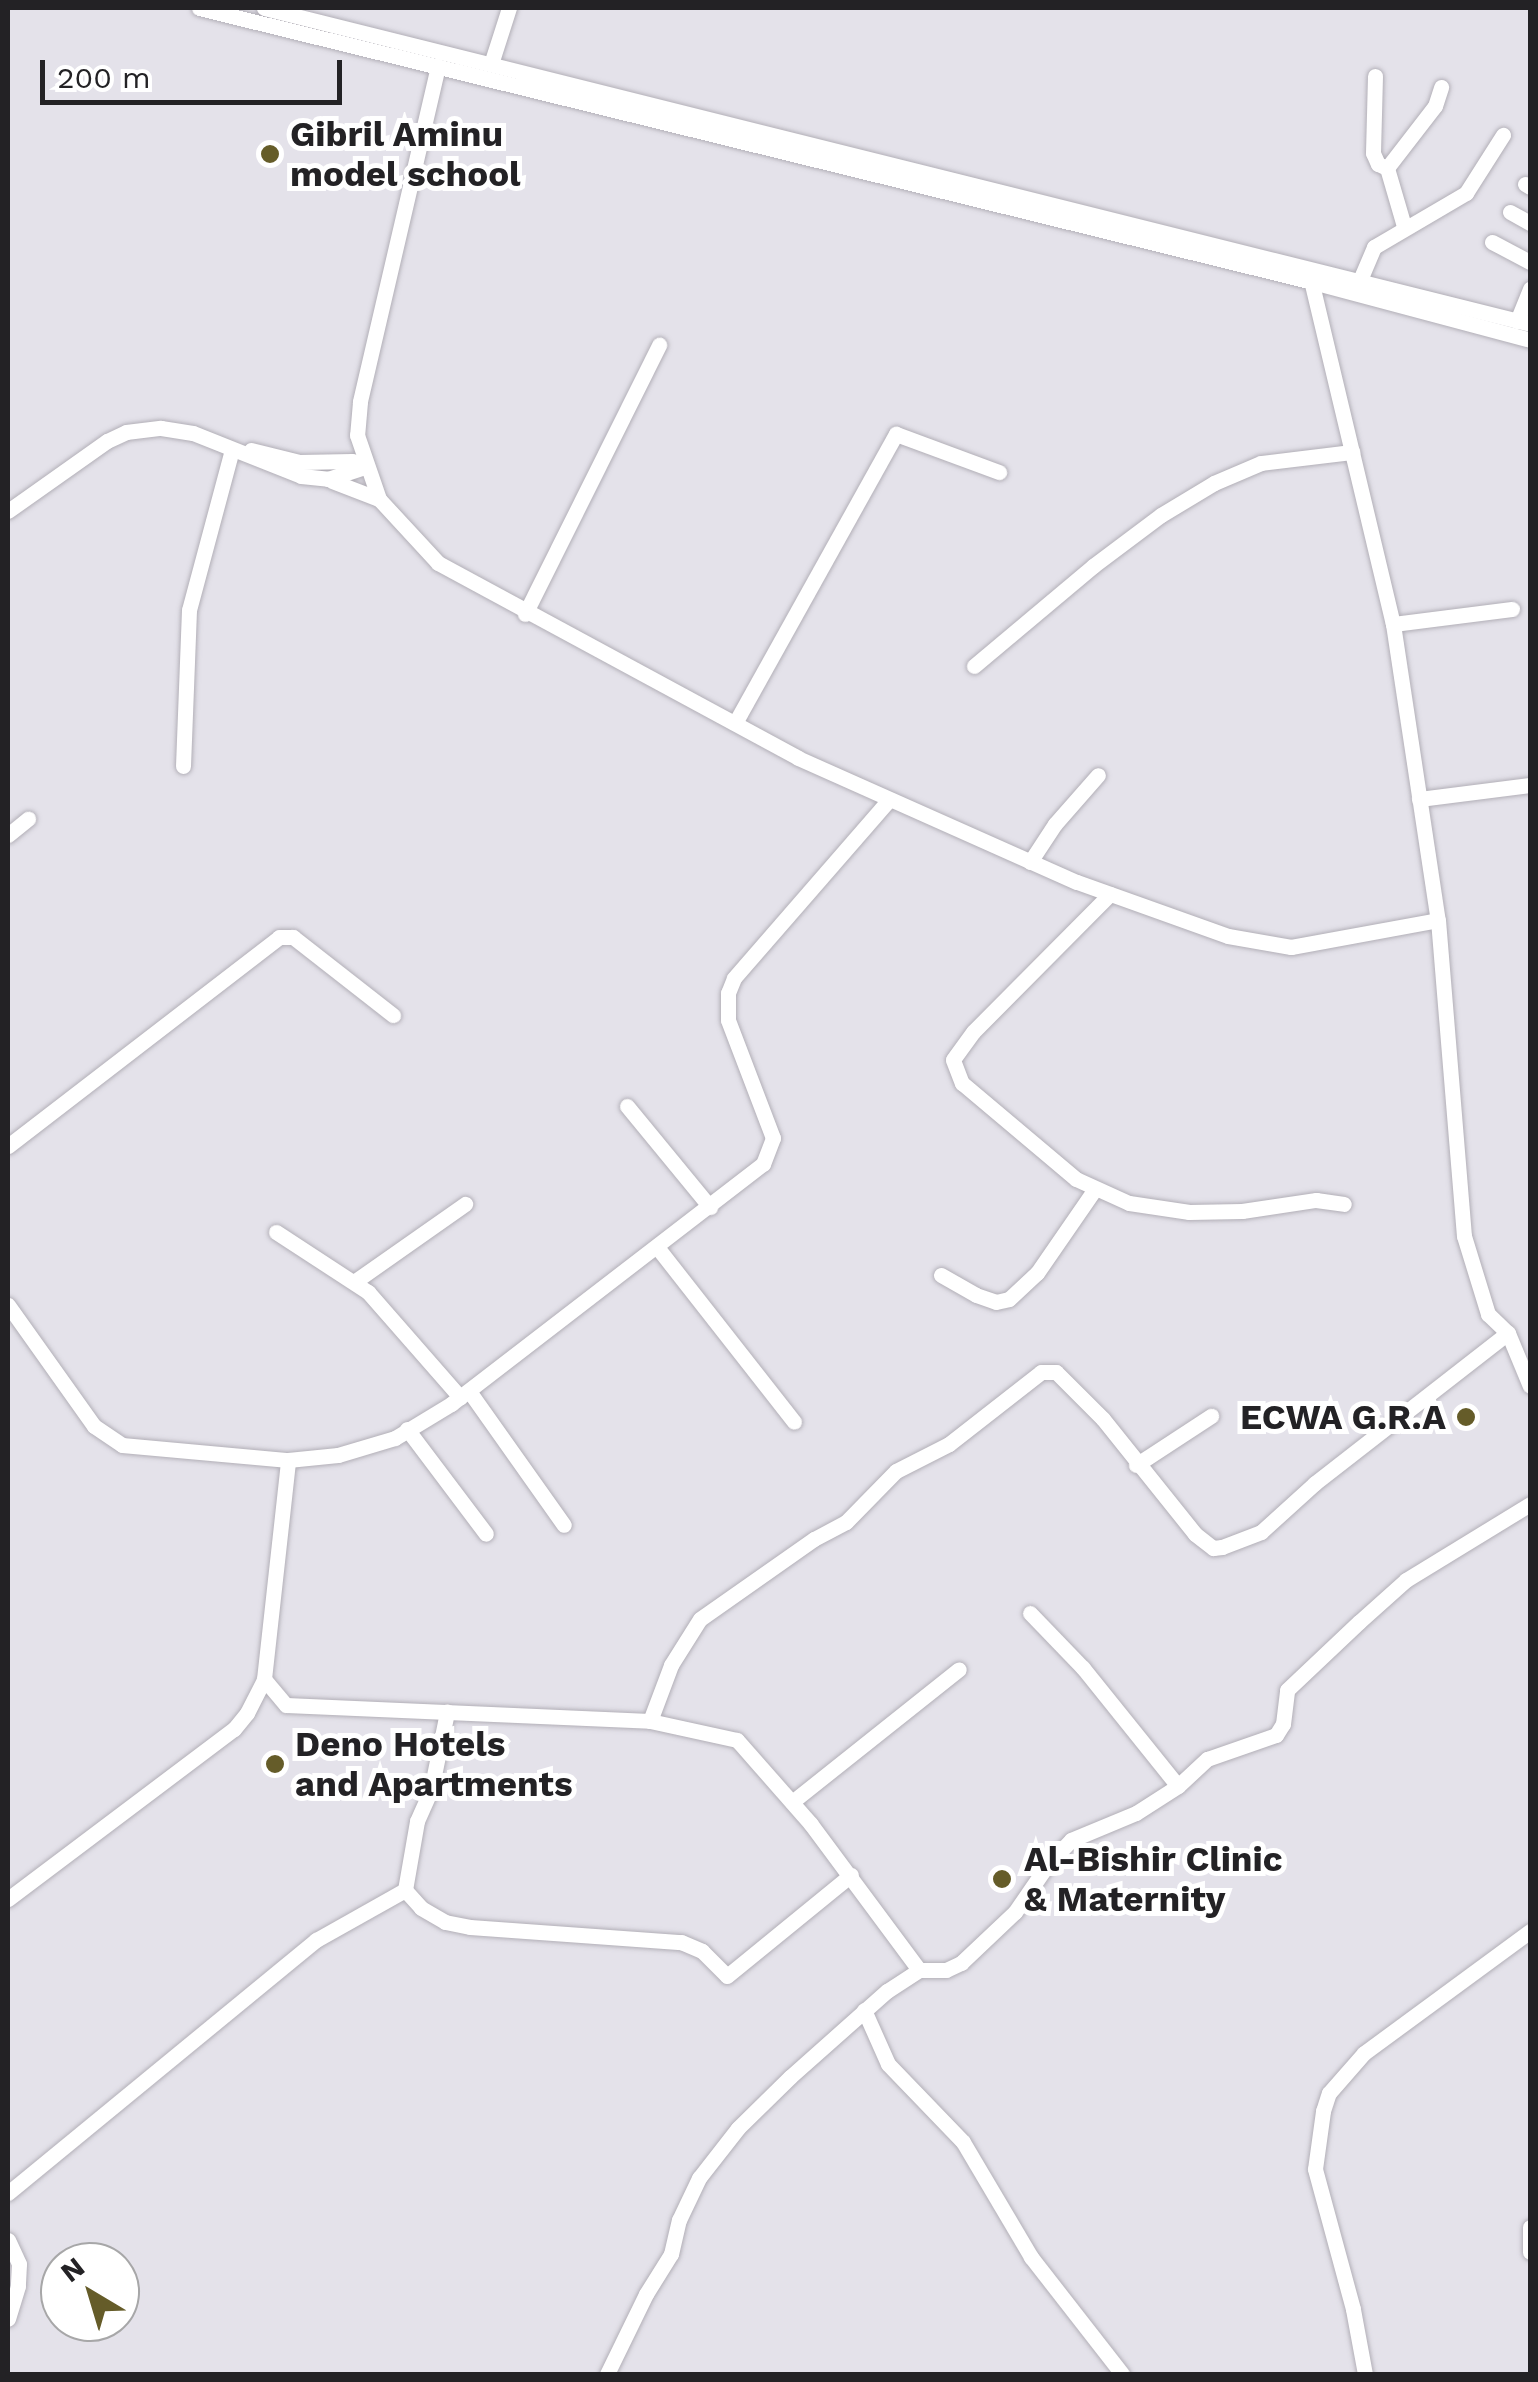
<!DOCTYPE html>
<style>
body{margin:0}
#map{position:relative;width:1538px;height:2382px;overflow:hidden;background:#e4e2ea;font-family:"Work Sans",sans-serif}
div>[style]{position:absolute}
.roads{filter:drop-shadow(0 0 2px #b2afb7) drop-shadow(0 0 2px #b2afb7)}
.minor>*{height:15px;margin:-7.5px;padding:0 7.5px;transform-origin:7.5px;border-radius:7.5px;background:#fff}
.dots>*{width:28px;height:28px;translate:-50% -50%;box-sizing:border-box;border:5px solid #fff;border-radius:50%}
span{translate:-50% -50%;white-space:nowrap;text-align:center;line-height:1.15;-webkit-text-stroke:10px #fff;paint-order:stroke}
.poi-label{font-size:35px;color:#232225;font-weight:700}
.left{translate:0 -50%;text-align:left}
.right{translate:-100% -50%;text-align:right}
.frame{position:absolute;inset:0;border:10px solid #232225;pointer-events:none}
.north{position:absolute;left:40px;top:2242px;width:100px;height:100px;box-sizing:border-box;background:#fff;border:2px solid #a7a7a8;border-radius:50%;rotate:322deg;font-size:28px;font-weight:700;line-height:40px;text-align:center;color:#232225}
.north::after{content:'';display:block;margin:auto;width:35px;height:45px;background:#655c29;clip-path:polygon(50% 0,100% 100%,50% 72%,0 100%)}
.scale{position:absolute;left:40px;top:60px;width:302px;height:45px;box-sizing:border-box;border:5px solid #232225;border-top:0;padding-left:12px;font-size:30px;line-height:35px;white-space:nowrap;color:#232225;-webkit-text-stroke:8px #fff;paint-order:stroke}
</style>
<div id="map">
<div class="roads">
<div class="minor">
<div style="left:199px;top:8px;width:1143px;rotate:13.82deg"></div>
<div style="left:1309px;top:281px;width:229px;rotate:14.9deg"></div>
<div style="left:264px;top:8px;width:1305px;rotate:14.01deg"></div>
<div style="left:491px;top:64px;width:59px;rotate:-72.2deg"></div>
<div style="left:438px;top:66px;width:345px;rotate:103.1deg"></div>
<div style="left:360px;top:402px;width:33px;rotate:95deg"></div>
<div style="left:357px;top:435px;width:68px;rotate:71deg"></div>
<div style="left:379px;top:499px;width:87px;rotate:47.3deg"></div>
<div style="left:438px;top:563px;width:409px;rotate:28.4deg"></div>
<div style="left:798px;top:758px;width:305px;rotate:24deg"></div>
<div style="left:1077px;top:882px;width:160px;rotate:19.7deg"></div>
<div style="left:1228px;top:936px;width:64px;rotate:9.9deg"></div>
<div style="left:1291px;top:947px;width:149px;rotate:-10.4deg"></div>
<div style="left:1375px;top:76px;width:77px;rotate:91.5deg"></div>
<div style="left:1373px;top:153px;width:12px;rotate:66deg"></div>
<div style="left:1378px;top:164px;width:10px;rotate:24deg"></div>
<div style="left:1387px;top:168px;width:60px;rotate:73.7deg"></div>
<div style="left:1387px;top:168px;width:78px;rotate:-52.3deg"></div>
<div style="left:1435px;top:106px;width:20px;rotate:-72deg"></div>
<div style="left:1525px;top:184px;width:6px;rotate:31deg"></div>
<div style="left:1510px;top:212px;width:23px;rotate:29deg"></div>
<div style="left:1492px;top:242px;width:43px;rotate:27.8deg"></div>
<div style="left:1310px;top:276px;width:358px;rotate:76.6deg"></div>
<div style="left:1393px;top:624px;width:299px;rotate:81.4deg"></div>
<div style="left:1438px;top:920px;width:317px;rotate:85.3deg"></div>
<div style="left:1464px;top:1236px;width:82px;rotate:72.9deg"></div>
<div style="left:1488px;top:1314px;width:28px;rotate:44deg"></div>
<div style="left:1508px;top:1333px;width:57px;rotate:67.5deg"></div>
<div style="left:1360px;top:280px;width:36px;rotate:-67deg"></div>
<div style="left:1374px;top:247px;width:107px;rotate:-30.4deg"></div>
<div style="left:1466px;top:193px;width:69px;rotate:-57.5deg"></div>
<div style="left:1517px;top:321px;width:35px;rotate:-68deg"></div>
<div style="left:251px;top:450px;width:49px;rotate:14deg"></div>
<div style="left:299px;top:462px;width:53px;rotate:-1.1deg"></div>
<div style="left:352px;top:461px;width:14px;rotate:25deg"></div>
<div style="left:332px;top:481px;width:50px;rotate:21deg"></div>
<div style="left:8px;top:511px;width:121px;rotate:-35.3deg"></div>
<div style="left:107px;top:441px;width:21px;rotate:-25deg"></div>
<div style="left:126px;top:432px;width:35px;rotate:-7deg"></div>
<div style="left:161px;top:428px;width:32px;rotate:9deg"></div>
<div style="left:193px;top:433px;width:116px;rotate:21.7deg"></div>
<div style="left:301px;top:476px;width:27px;rotate:6deg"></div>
<div style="left:328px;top:479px;width:39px;rotate:-18deg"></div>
<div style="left:525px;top:614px;width:301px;rotate:-63.5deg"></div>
<div style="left:1393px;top:624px;width:120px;rotate:-7.2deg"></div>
<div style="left:974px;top:666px;width:155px;rotate:-40deg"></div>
<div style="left:1093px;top:566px;width:85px;rotate:-36.9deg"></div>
<div style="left:1161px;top:515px;width:62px;rotate:-31.1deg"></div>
<div style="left:1214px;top:483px;width:51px;rotate:-23.1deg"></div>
<div style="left:1261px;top:463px;width:92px;rotate:-6.9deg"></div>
<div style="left:735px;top:723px;width:331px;rotate:-60.9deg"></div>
<div style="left:896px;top:434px;width:110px;rotate:20.3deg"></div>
<div style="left:183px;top:766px;width:156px;rotate:-87.8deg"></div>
<div style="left:189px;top:610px;width:166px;rotate:-75deg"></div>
<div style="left:1419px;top:799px;width:112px;rotate:-7.2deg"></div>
<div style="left:8px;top:835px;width:26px;rotate:-39deg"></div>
<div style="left:1030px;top:862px;width:45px;rotate:-56.7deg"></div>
<div style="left:1055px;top:824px;width:65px;rotate:-48.7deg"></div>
<div style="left:1110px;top:894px;width:194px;rotate:134.8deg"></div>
<div style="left:973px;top:1032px;width:34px;rotate:126deg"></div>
<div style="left:953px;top:1060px;width:25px;rotate:69deg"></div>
<div style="left:962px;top:1083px;width:149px;rotate:40.1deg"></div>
<div style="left:1076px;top:1179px;width:58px;rotate:24.4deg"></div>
<div style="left:1129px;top:1203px;width:61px;rotate:8.5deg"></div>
<div style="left:1189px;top:1212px;width:53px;rotate:-1.1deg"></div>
<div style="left:1242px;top:1211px;width:75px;rotate:-8.5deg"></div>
<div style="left:1316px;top:1200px;width:28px;rotate:8deg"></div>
<div style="left:627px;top:1106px;width:131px;rotate:50.6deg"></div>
<div style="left:8px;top:1146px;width:342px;rotate:-37.6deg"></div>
<div style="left:279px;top:937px;width:14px"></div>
<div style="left:293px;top:937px;width:127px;rotate:38deg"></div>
<div style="left:276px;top:1232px;width:110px;rotate:33.1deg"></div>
<div style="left:368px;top:1292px;width:140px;rotate:48.8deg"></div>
<div style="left:657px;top:1247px;width:222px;rotate:51.9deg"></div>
<div style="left:941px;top:1275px;width:40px;rotate:29.7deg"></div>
<div style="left:976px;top:1295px;width:21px;rotate:19deg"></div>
<div style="left:996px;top:1302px;width:13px;rotate:-13deg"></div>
<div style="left:1009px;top:1299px;width:38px;rotate:-43deg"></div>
<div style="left:1037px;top:1273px;width:102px;rotate:-55.4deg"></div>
<div style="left:354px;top:1282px;width:136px;rotate:-35.1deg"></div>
<div style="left:8px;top:1305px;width:148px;rotate:54.6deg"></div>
<div style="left:94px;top:1426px;width:34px;rotate:34deg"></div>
<div style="left:122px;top:1445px;width:167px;rotate:5.2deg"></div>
<div style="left:288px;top:1460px;width:50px;rotate:-5.7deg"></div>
<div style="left:338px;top:1455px;width:59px;rotate:-16.6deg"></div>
<div style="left:395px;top:1438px;width:66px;rotate:-31.3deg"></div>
<div style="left:451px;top:1404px;width:394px;rotate:-37.6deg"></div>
<div style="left:763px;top:1164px;width:28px;rotate:-69deg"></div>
<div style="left:773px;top:1138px;width:126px;rotate:-110.9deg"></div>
<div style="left:728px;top:1020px;width:27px;rotate:-90deg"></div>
<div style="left:728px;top:993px;width:16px;rotate:-68deg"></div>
<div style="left:734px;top:978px;width:236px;rotate:-49deg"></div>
<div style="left:469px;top:1391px;width:164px;rotate:54.7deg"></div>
<div style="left:407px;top:1429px;width:131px;rotate:53deg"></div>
<div style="left:1136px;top:1465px;width:90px;rotate:-33.2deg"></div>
<div style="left:1030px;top:1613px;width:76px;rotate:46.1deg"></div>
<div style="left:1083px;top:1668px;width:151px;rotate:51.2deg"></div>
<div style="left:264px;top:1679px;width:34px;rotate:50deg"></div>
<div style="left:286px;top:1705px;width:364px;rotate:2.5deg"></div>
<div style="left:650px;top:1721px;width:89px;rotate:12.3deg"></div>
<div style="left:737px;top:1740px;width:111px;rotate:48.7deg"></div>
<div style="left:810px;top:1823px;width:183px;rotate:53.4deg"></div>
<div style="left:650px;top:1721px;width:60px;rotate:-69.4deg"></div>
<div style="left:671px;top:1665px;width:54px;rotate:-57.8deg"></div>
<div style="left:700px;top:1619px;width:139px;rotate:-35.1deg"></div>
<div style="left:814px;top:1539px;width:36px;rotate:-28deg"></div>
<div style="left:846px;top:1522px;width:71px;rotate:-45.6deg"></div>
<div style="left:896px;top:1471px;width:59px;rotate:-27deg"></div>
<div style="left:949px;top:1444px;width:117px;rotate:-38deg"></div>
<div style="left:1041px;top:1372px;width:15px"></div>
<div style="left:1056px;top:1372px;width:66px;rotate:45deg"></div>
<div style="left:1103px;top:1419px;width:147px;rotate:51.3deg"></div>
<div style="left:1195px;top:1534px;width:23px;rotate:38deg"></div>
<div style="left:1213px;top:1548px;width:9px;rotate:-6deg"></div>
<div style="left:1222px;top:1547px;width:42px;rotate:-21deg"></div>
<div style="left:1261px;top:1532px;width:73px;rotate:-42.2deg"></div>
<div style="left:1315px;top:1483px;width:244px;rotate:-37.9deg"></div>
<div style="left:792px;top:1802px;width:213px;rotate:-38.5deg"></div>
<div style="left:405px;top:1890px;width:24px;rotate:48deg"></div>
<div style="left:421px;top:1908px;width:28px;rotate:30deg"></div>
<div style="left:445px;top:1922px;width:25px;rotate:11deg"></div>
<div style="left:470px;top:1927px;width:212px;rotate:4.1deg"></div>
<div style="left:681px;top:1942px;width:23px;rotate:23deg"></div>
<div style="left:702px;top:1951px;width:35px;rotate:45deg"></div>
<div style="left:727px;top:1976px;width:160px;rotate:-39.2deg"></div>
<div style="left:405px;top:1890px;width:70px;rotate:-80.1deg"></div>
<div style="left:417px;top:1821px;width:34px;rotate:-66deg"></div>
<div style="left:431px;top:1790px;width:80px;rotate:-78.4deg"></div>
<div style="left:8px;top:1899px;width:283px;rotate:-37deg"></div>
<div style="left:234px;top:1729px;width:21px;rotate:-51deg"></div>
<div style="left:247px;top:1713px;width:38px;rotate:-63deg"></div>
<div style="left:264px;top:1679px;width:220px;rotate:-83.7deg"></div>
<div style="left:864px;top:2010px;width:59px;rotate:66deg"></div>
<div style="left:888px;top:2064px;width:108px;rotate:46.1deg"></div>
<div style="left:963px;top:2142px;width:134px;rotate:59.4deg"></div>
<div style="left:1031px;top:2257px;width:148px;rotate:52.1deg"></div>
<div style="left:8px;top:2193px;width:399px;rotate:-39.4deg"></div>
<div style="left:316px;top:1940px;width:102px;rotate:-29.3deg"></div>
<div style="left:1530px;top:2227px;width:25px;rotate:90deg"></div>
<div style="left:8px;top:2240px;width:26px;rotate:65deg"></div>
<div style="left:19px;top:2264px;width:22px;rotate:93deg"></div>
<div style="left:18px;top:2286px;width:34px;rotate:107deg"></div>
<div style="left:607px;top:2374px;width:89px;rotate:-64deg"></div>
<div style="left:646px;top:2294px;width:47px;rotate:-58deg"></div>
<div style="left:671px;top:2254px;width:35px;rotate:-77deg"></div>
<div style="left:679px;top:2220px;width:47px;rotate:-64.5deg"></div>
<div style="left:699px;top:2178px;width:63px;rotate:-52deg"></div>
<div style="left:738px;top:2128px;width:73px;rotate:-44.4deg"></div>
<div style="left:790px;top:2077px;width:130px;rotate:-41.6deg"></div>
<div style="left:887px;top:1991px;width:38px;rotate:-33deg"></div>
<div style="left:919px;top:1970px;width:27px"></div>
<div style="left:946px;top:1970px;width:17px;rotate:-25deg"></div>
<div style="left:961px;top:1963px;width:74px;rotate:-43.4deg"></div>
<div style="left:1015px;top:1912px;width:58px;rotate:-55.5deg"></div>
<div style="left:1048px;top:1864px;width:33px;rotate:-46deg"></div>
<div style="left:1071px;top:1840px;width:70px;rotate:-22.6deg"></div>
<div style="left:1136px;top:1813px;width:50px;rotate:-32.7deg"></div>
<div style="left:1178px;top:1786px;width:40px;rotate:-43deg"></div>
<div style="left:1207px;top:1759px;width:73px;rotate:-19.2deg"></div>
<div style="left:1276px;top:1735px;width:13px;rotate:-58deg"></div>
<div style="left:1283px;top:1724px;width:34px;rotate:-83deg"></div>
<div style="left:1287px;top:1690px;width:99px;rotate:-43.4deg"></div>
<div style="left:1359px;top:1622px;width:63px;rotate:-41.8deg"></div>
<div style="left:1406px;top:1580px;width:145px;rotate:-31.5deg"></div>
<div style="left:1365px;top:2374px;width:66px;rotate:-100.5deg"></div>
<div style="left:1353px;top:2309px;width:145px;rotate:-105.2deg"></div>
<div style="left:1315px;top:2169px;width:59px;rotate:-82.1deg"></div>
<div style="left:1323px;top:2111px;width:19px;rotate:-72deg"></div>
<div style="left:1329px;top:2093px;width:53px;rotate:-48.8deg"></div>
<div style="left:1364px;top:2053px;width:206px;rotate:-36.3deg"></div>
</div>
</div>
<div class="dots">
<div style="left:270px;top:154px;background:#655c29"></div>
<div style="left:1466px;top:1417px;background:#655c29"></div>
<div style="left:275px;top:1764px;background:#655c29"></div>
<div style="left:1002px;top:1879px;background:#655c29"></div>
</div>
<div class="poi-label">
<span class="left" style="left:290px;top:154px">Gibril Aminu<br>model school</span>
<span class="right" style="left:1446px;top:1417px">ECWA G.R.A</span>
<span class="left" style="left:295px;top:1764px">Deno Hotels<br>and Apartments</span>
<span class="left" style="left:1024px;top:1879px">Al-Bishir Clinic<br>&amp; Maternity</span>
</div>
<div class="frame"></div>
<div class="north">N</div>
<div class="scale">200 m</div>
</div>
